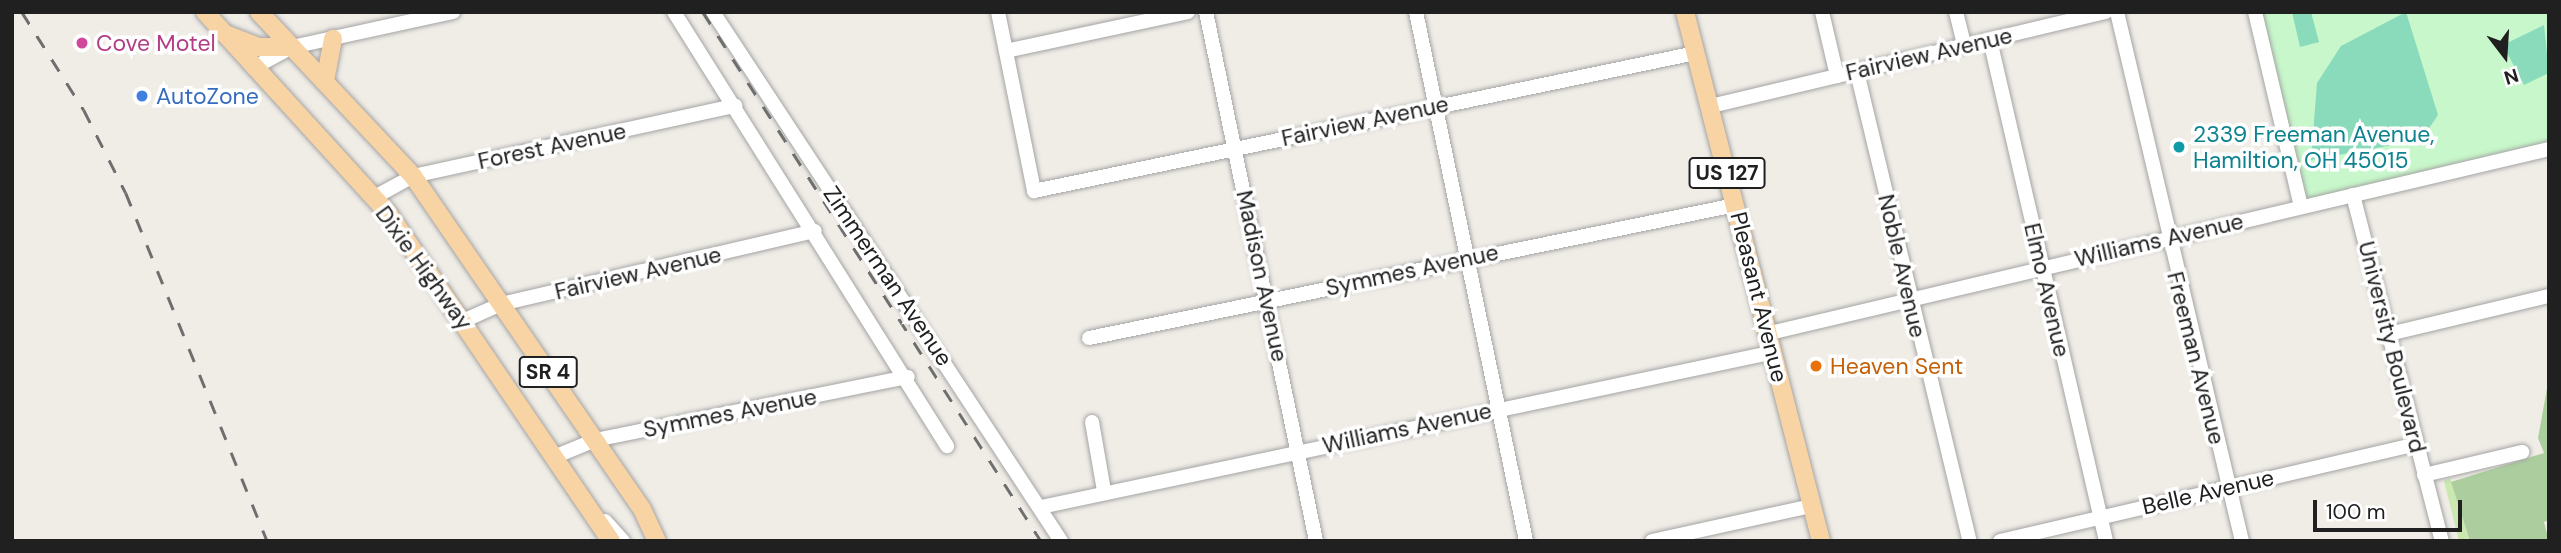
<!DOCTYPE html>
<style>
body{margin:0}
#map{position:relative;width:2561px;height:553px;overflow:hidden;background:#f0ede7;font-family:"DM Sans",sans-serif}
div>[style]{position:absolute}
.grass>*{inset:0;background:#cbe8b0}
.forest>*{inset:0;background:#acce9e}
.park>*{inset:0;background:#c7f7ca}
.pitch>*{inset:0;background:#89dbbb}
.roads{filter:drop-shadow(0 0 2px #a4a4a4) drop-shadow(0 0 2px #a4a4a4)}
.minor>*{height:14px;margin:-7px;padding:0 7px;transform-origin:7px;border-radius:7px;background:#fff}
.major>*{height:18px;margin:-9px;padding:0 9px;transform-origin:9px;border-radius:9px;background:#f8d3a4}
.rail>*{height:2.5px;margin-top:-1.25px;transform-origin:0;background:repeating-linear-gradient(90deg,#6e6e6e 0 14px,transparent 0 28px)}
.dots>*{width:19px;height:19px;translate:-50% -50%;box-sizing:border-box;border:4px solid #fff;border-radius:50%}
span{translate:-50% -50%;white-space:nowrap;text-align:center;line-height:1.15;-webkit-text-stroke:7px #fff;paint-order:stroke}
.shield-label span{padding:2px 5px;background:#fff;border:2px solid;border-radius:5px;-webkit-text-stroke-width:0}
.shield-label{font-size:21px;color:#202020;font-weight:700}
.hotel-label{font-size:23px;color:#b23c85}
.left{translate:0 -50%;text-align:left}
.street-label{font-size:23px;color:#202020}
.shop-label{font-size:23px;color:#366cbe}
.culture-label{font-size:23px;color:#0d838f}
.food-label{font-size:23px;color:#c56008}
.frame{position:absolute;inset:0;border:14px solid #202020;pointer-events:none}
.north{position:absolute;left:2470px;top:21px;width:70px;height:70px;-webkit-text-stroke:5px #fff;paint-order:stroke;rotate:163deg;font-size:19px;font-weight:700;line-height:28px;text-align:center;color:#202020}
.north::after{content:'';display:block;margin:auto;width:24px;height:32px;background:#202020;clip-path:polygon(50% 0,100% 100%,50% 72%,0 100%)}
.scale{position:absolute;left:2313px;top:500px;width:149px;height:32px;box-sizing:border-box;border:4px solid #202020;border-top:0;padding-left:9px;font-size:21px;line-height:24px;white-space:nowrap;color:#202020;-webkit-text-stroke:5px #fff;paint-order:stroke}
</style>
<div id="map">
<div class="grass">
<div style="clip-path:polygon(2450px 478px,2470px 541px,2459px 541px,2444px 481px)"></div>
</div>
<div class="forest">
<div style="clip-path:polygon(2549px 377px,2549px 520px,2544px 522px,2549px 541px,2470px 541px,2451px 482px,2544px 453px,2538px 438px)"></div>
</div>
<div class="park">
<div style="clip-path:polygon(2255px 12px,2549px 12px,2549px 149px,2301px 207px)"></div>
</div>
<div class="pitch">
<div style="clip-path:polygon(2292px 12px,2311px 12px,2319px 42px,2300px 47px)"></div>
<div style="clip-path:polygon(2406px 12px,2438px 115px,2421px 140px,2311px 160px,2317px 83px,2341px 46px)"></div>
<div style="clip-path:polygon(2544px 25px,2549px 73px,2524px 85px,2503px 45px)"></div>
</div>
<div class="roads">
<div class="minor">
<div style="left:674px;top:12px;width:513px;rotate:57.83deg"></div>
<div style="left:713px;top:12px;width:633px;rotate:56.66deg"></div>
<div style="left:998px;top:12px;width:183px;rotate:78.6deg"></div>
<div style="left:1034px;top:191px;width:676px;rotate:-11.78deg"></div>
<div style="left:1206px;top:12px;width:540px;rotate:78.25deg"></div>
<div style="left:1416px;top:12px;width:540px;rotate:78.25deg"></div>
<div style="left:1822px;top:12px;width:66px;rotate:76.8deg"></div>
<div style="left:1956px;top:12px;width:34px;rotate:76deg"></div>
<div style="left:2117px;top:12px;width:544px;rotate:76.71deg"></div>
<div style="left:2255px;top:12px;width:200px;rotate:76.7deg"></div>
<div style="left:1990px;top:40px;width:514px;rotate:76.96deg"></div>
<div style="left:1006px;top:51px;width:186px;rotate:-12.1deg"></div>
<div style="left:253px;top:68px;width:44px;rotate:-28.3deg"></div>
<div style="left:292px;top:47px;width:165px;rotate:-12.3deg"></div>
<div style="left:1857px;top:72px;width:482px;rotate:76.5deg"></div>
<div style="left:1711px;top:106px;width:406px;rotate:-13.4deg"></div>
<div style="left:2353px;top:195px;width:357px;rotate:75.6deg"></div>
<div style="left:373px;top:198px;width:46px;rotate:-28.8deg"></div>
<div style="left:413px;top:176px;width:330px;rotate:-12.3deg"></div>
<div style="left:463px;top:321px;width:42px;rotate:-24.1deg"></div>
<div style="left:501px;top:304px;width:322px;rotate:-13.1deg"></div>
<div style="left:1770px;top:333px;width:800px;rotate:-13.29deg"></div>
<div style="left:2389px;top:334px;width:164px;rotate:-13.4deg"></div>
<div style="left:1089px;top:338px;width:660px;rotate:-11.63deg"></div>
<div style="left:1092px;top:422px;width:70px;rotate:80.1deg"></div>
<div style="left:554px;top:457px;width:44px;rotate:-22.5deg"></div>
<div style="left:595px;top:440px;width:319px;rotate:-11.4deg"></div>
<div style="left:2424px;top:475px;width:101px;rotate:-13.2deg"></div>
<div style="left:1041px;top:507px;width:749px;rotate:-11.94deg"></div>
<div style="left:605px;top:521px;width:27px;rotate:48deg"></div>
<div style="left:1652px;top:541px;width:163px;rotate:-12.4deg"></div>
<div style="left:2000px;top:541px;width:427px;rotate:-13.1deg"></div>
</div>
<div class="major">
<div style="left:205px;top:12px;width:272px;rotate:47.7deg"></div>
<div style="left:388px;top:213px;width:397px;rotate:55.8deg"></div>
<div style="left:259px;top:12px;width:225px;rotate:46.8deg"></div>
<div style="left:413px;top:176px;width:404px;rotate:55.5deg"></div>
<div style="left:642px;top:509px;width:35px;rotate:65deg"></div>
<div style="left:1685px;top:12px;width:546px;rotate:75.58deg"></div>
<div style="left:225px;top:34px;width:36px;rotate:21deg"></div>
<div style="left:259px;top:47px;width:33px"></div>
<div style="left:325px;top:81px;width:43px;rotate:-79.2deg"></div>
</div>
</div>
<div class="rail">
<div style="left:22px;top:12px;width:116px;rotate:57.7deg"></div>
<div style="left:84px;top:110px;width:93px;rotate:63.2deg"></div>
<div style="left:126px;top:193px;width:375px;rotate:67.9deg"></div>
<div style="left:703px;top:12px;width:628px;rotate:57.42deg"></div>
</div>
<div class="dots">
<div style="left:82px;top:43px;background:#d1479c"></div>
<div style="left:142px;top:96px;background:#3f7fe0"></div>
<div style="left:2179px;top:147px;background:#0f9aa8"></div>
<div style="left:1816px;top:366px;background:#e8710a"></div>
</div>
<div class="shield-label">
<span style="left:1727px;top:173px">US 127</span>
<span style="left:548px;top:372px">SR 4</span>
</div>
<div class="hotel-label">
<span class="left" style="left:96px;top:43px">Cove Motel</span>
</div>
<div class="street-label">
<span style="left:1929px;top:54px;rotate:-13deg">Fairview Avenue</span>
<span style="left:1365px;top:121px;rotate:-12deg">Fairview Avenue</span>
<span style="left:552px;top:146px;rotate:-12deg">Forest Avenue</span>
<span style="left:2159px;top:240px;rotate:-13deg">Williams Avenue</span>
<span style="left:1902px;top:266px;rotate:77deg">Noble Avenue</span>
<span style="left:424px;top:268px;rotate:54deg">Dixie Highway</span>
<span style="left:1412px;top:270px;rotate:-12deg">Symmes Avenue</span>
<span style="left:638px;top:273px;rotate:-13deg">Fairview Avenue</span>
<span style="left:888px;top:276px;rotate:56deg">Zimmerman Avenue</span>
<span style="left:1262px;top:276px;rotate:78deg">Madison Avenue</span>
<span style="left:2047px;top:290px;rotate:77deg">Elmo Avenue</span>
<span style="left:1759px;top:297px;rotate:76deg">Pleasant Avenue</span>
<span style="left:2392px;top:347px;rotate:76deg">University Boulevard</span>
<span style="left:2196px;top:358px;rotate:76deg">Freeman Avenue</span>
<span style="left:730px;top:413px;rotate:-11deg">Symmes Avenue</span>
<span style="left:1407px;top:428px;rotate:-12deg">Williams Avenue</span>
<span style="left:2208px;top:492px;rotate:-13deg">Belle Avenue</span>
</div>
<div class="shop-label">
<span class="left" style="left:156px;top:96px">AutoZone</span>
</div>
<div class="culture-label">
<span class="left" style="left:2193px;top:147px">2339 Freeman Avenue,<br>Hamiltion, OH 45015</span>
</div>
<div class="food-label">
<span class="left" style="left:1830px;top:366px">Heaven Sent</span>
</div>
<div class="frame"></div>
<div class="north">N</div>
<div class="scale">100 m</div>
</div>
